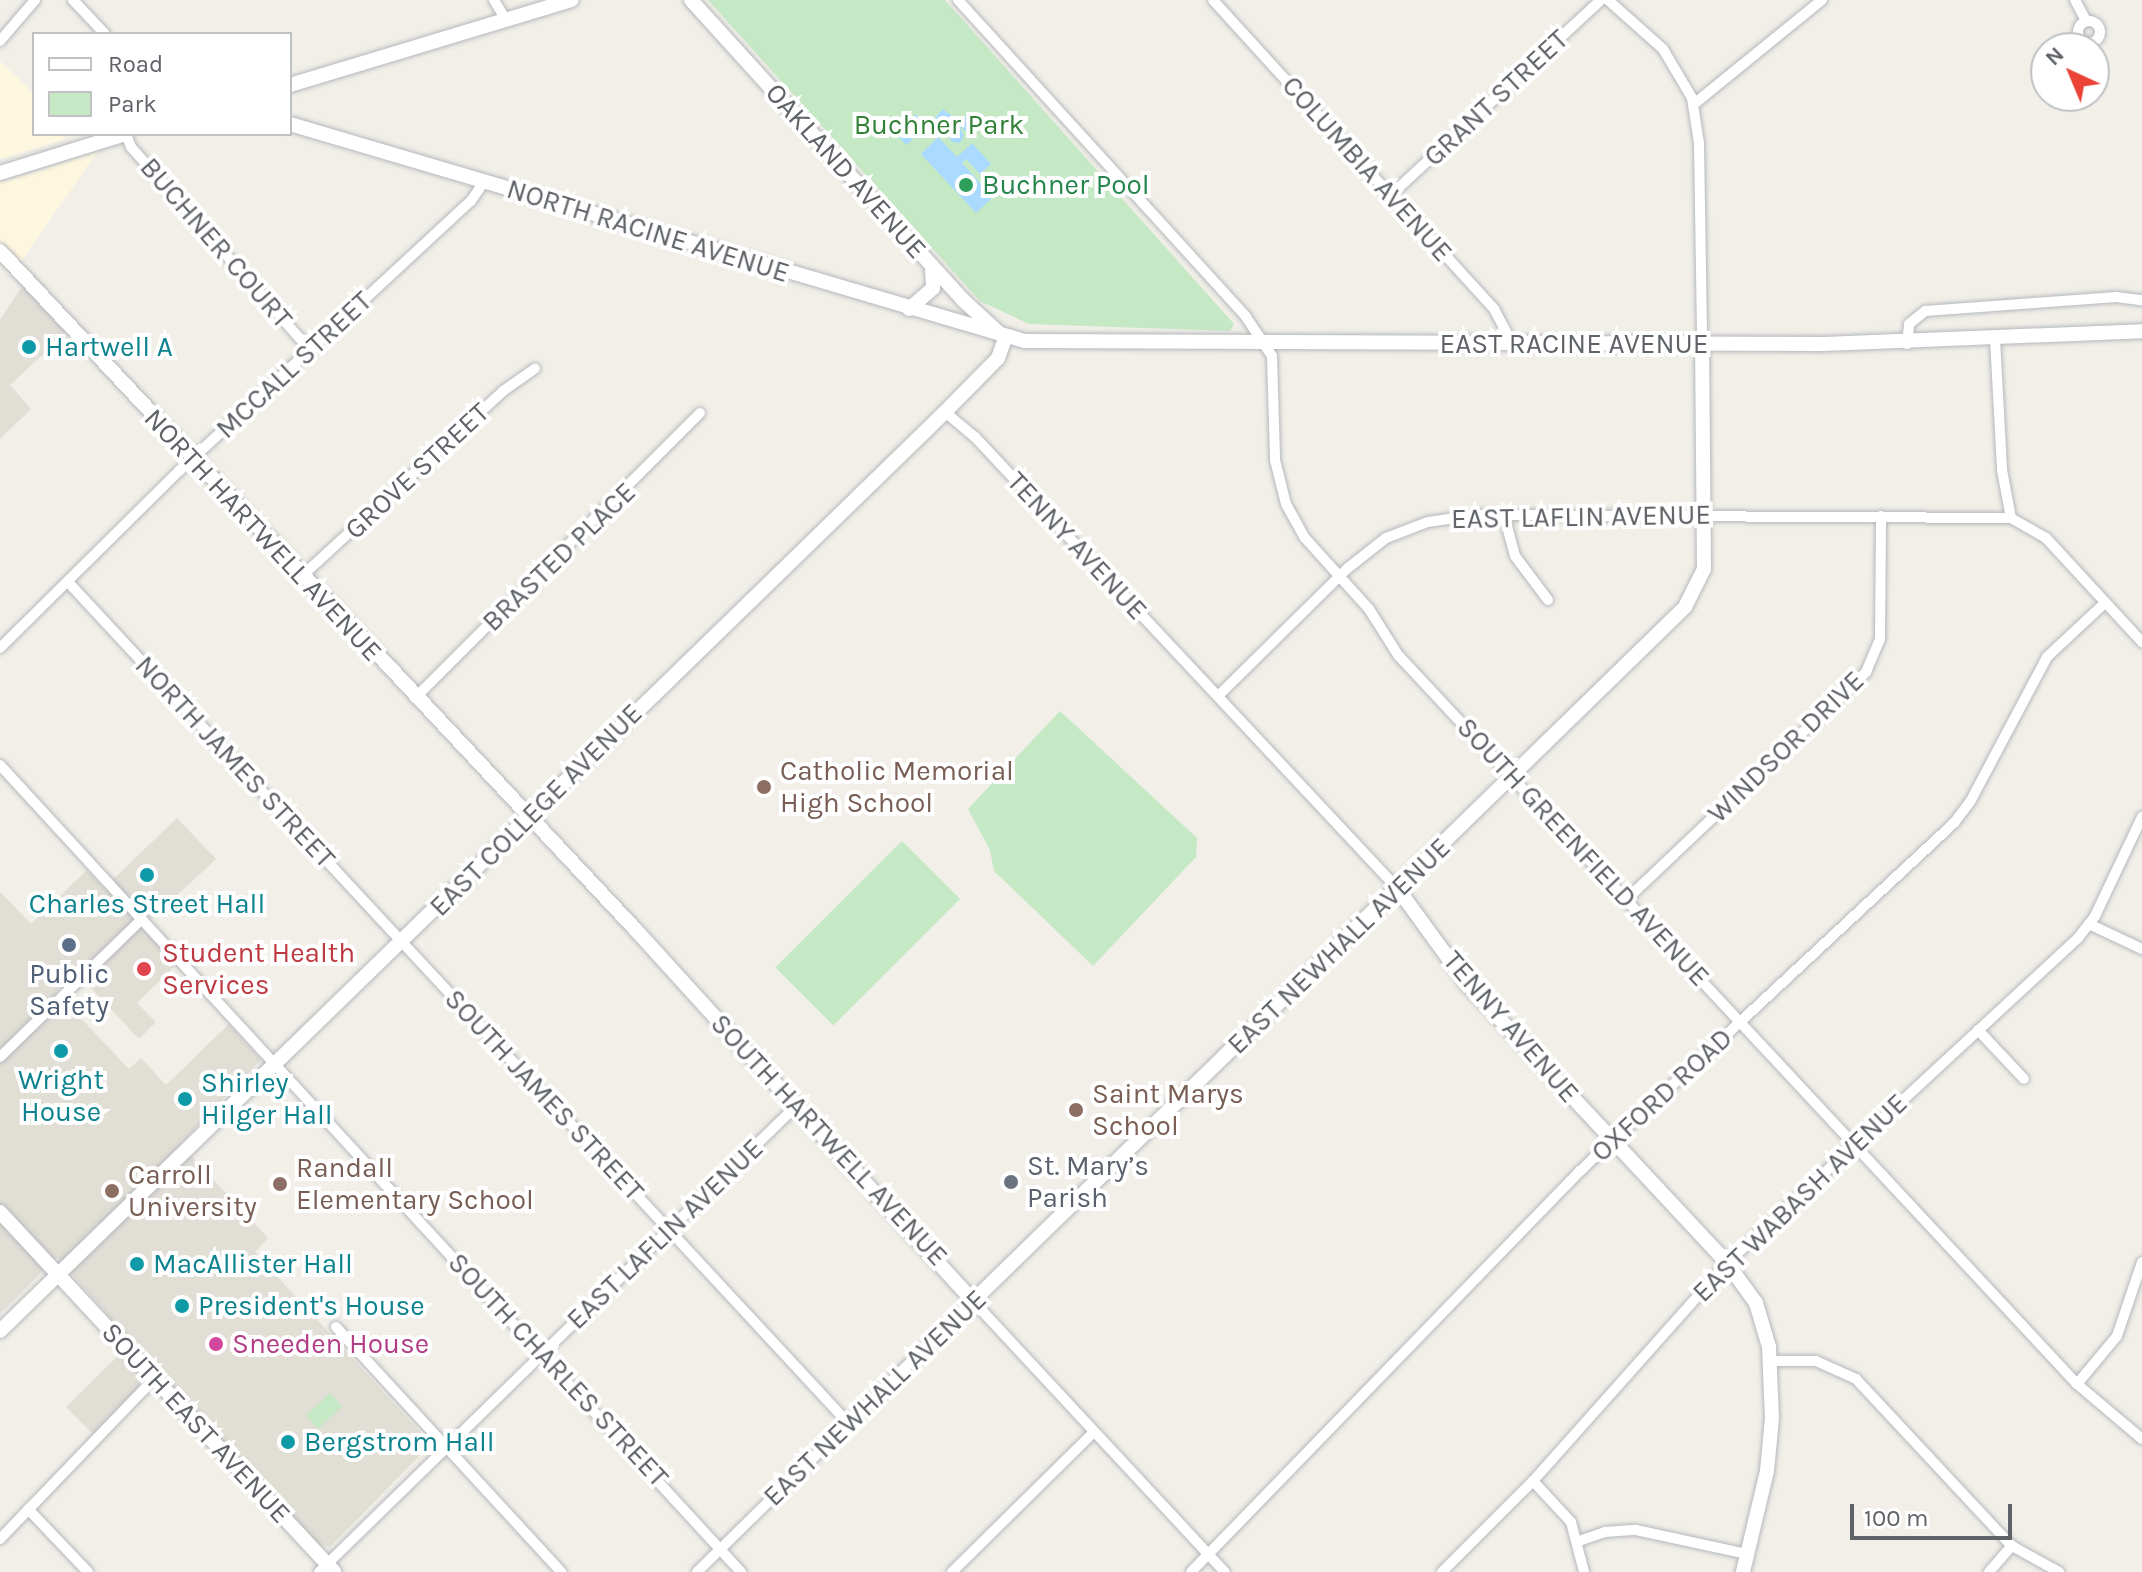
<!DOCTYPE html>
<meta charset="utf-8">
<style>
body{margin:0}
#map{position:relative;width:2142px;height:1572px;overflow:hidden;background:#f1efe8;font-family:Karla,sans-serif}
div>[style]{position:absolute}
.commercial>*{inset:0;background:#fef7e0}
.education>*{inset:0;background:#e1ded6}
.green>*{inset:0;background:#c5e8c5;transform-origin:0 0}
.water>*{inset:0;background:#aadaff;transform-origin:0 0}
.roads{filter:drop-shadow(0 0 2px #b5b8bc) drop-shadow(0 0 2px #b5b8bc)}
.street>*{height:10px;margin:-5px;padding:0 5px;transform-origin:5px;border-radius:5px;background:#fff}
.street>.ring{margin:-5px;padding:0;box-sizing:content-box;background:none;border:10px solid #fff;border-radius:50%}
.secondary>*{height:14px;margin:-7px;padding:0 7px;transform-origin:7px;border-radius:7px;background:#fff}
.dots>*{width:22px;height:22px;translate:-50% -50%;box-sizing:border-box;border:4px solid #fff;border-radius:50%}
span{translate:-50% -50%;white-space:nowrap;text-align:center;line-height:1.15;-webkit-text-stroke:8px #fff;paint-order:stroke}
.street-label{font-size:28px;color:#5f6368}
.park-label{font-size:28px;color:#348238}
.leisure-label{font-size:28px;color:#27864d}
.left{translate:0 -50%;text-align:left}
.culture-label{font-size:28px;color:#0d838f}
.education-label{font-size:28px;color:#785e54}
.health-label{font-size:28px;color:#be3a42}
.service-label{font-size:28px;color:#4e5e75}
.worship-label{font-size:28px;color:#5b616d}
.hotel-label{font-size:28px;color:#b23c85}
.legend{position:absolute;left:32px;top:32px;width:260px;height:104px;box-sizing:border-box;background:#fff;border:2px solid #bfc1c3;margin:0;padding:10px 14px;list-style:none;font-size:24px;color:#5f6368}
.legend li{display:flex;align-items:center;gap:16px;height:40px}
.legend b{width:40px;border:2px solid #bfc1c3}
.north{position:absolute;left:2030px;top:32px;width:80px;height:80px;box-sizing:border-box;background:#fff;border:2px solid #bfc1c3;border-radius:50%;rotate:316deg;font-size:22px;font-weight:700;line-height:32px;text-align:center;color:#5f6368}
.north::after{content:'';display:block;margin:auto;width:28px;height:36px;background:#ea4335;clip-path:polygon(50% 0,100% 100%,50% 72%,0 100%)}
.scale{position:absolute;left:1850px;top:1504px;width:162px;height:36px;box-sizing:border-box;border:4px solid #5f6368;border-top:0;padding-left:10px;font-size:24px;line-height:28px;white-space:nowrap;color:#5f6368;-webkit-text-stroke:6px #fff;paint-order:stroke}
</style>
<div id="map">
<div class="commercial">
<div style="clip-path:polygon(0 61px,34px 94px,34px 134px,61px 134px,66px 139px,0 159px)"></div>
<div style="clip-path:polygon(97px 152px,21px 262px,7px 248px,0 253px,0 183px)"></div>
</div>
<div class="education">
<div style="clip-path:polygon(22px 286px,66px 333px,10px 385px,31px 409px,0 439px,0 320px)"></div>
<div style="clip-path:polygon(177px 818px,216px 859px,142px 928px,176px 965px,137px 1003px,156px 1022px,139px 1039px,76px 972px,56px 992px,129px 1069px,141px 1058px,166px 1085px,229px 1024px,261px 1060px,180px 1144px,268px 1238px,255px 1252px,431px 1444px,330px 1547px,319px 1545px,158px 1371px,93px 1434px,66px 1407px,132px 1342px,57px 1257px,0 1314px,0 892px,31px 924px,87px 870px,104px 888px)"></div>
</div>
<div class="green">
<div style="clip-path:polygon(708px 0,945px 0,1234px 324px,1230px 331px,1029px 324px,980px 301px)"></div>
<div style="clip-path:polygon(1060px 711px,1197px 838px,1196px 857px,1093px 966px,994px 871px,990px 850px,968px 809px)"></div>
<div style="left:902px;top:841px;width:82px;height:179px;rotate:45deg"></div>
<div style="left:330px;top:1393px;width:18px;height:33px;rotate:47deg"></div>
</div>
<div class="water">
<div style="clip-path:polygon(943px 109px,957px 120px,970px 115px,977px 123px,967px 132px,959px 126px,964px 136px,960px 143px,952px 142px,935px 118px)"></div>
<div style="left:915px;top:114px;width:16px;height:28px;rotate:45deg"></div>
<div style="clip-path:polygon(938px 137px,957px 157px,972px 143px,991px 164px,980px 174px,966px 159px,962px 163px,993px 197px,976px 213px,921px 154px)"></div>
</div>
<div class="roads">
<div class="street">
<div style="left:73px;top:0;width:47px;rotate:46.7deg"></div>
<div style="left:494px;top:0;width:23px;rotate:59deg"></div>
<div style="left:958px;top:0;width:428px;rotate:47.7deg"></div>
<div style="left:1246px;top:317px;width:47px;rotate:56.3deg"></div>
<div style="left:1272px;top:356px;width:104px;rotate:88.3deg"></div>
<div style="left:1275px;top:460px;width:45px;rotate:76deg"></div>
<div style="left:1286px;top:504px;width:39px;rotate:61deg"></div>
<div style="left:1305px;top:538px;width:96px;rotate:48deg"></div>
<div style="left:1369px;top:609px;width:54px;rotate:57.8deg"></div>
<div style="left:1398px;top:655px;width:996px;rotate:47.03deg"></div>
<div style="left:2077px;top:1384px;width:85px;rotate:40.2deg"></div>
<div style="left:1213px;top:0;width:418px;rotate:47.7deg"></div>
<div style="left:1494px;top:309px;width:38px;rotate:62deg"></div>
<div style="left:1608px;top:0;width:74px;rotate:41.7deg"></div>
<div style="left:1663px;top:49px;width:57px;rotate:59.4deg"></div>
<div style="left:1692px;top:98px;width:46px;rotate:81.2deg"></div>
<div style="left:1699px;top:143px;width:200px;rotate:89.1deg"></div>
<div style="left:2075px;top:0;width:24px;rotate:62deg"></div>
<div class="ring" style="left:2078px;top:21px;width:12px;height:12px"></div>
<div style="left:0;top:41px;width:54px;rotate:-49.5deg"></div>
<div style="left:1694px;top:104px;width:165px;rotate:-39.1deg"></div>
<div style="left:126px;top:134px;width:14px;rotate:69deg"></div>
<div style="left:131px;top:147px;width:271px;rotate:48.6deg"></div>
<div style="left:1391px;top:195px;width:287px;rotate:-42.9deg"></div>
<div style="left:1995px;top:339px;width:131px;rotate:86.9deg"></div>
<div style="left:2002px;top:470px;width:49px;rotate:79.4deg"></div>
<div style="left:1907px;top:344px;width:20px;rotate:-84deg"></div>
<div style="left:1909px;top:324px;width:21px;rotate:-39deg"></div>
<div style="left:1925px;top:311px;width:192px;rotate:-4.2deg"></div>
<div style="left:2116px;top:297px;width:26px;rotate:7deg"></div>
<div style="left:945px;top:412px;width:39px;rotate:40deg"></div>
<div style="left:975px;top:437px;width:619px;rotate:46.9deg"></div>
<div style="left:1504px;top:515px;width:42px;rotate:75deg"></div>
<div style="left:1515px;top:556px;width:55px;rotate:53.1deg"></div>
<div style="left:302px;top:576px;width:273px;rotate:-42.6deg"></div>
<div style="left:503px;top:391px;width:39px;rotate:-35deg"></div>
<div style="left:68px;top:582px;width:1148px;rotate:47.15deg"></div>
<div style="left:0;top:648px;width:252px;rotate:-44.7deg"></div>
<div style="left:179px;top:471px;width:398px;rotate:-42.8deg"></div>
<div style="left:471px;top:201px;width:23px;rotate:-56deg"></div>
<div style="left:1218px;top:696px;width:182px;rotate:-44.6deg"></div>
<div style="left:1348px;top:568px;width:48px;rotate:-38.3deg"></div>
<div style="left:1386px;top:538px;width:45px;rotate:-20.9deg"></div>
<div style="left:1428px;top:522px;width:49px;rotate:-8.3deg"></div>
<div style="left:1476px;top:515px;width:535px;rotate:0.32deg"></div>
<div style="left:2011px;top:518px;width:40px;rotate:29.7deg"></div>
<div style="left:2046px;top:538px;width:142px;rotate:47.3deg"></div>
<div style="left:415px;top:698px;width:403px;rotate:-45deg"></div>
<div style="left:0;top:765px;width:1096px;rotate:47.44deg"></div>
<div style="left:1627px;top:899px;width:330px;rotate:-43.5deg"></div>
<div style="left:1866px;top:672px;width:36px;rotate:-67deg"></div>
<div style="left:1880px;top:639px;width:123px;rotate:-89.5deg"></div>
<div style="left:2089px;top:924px;width:59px;rotate:25.3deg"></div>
<div style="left:1978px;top:1030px;width:67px;rotate:46.8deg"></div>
<div style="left:0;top:1057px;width:198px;rotate:-44.2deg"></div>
<div style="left:336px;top:1327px;width:333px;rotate:47.4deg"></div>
<div style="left:1770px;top:1361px;width:46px"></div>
<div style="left:1816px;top:1361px;width:44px;rotate:24.2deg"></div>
<div style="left:1856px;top:1379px;width:229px;rotate:47deg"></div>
<div style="left:2012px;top:1546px;width:54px;rotate:29deg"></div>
<div style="left:2077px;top:1384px;width:62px;rotate:-50.2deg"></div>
<div style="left:2117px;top:1336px;width:78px;rotate:-71.3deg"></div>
<div style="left:1533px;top:1481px;width:56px;rotate:47.2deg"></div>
<div style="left:1571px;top:1522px;width:52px;rotate:75.4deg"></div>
<div style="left:28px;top:1509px;width:87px;rotate:46.4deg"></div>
<div style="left:0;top:1539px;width:223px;rotate:-46.1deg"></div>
<div style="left:1579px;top:1541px;width:28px;rotate:-19deg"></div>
<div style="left:1605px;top:1532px;width:31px;rotate:-4deg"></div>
<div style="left:1636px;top:1530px;width:114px;rotate:12.2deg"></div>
<div style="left:319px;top:1572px;width:668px;rotate:-44.33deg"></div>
<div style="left:697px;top:1572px;width:387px;rotate:-44.5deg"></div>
<div style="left:973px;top:1301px;width:370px;rotate:47.1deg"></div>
<div style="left:952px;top:1572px;width:199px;rotate:-44.6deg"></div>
<div style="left:1191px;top:1572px;width:559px;rotate:-45.87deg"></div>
<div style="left:1580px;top:1171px;width:511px;rotate:-42.94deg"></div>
<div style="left:1954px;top:823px;width:26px;rotate:-53deg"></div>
<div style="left:1970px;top:802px;width:164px;rotate:-62deg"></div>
<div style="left:2047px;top:657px;width:79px;rotate:-43deg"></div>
<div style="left:1442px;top:1572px;width:129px;rotate:-45deg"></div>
<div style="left:1533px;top:1481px;width:292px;rotate:-48.3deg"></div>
<div style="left:1727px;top:1263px;width:478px;rotate:-42.8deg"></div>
<div style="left:2078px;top:938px;width:28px;rotate:-52deg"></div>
<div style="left:2095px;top:916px;width:110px;rotate:-64.6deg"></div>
<div style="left:1989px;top:1572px;width:35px;rotate:-49deg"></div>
</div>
<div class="secondary">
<div style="left:691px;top:0;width:405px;rotate:47.8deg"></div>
<div style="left:963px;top:300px;width:49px;rotate:42.5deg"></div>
<div style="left:290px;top:85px;width:294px;rotate:-16.8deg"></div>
<div style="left:290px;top:124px;width:766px;rotate:16.45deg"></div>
<div style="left:1025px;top:341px;width:799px;rotate:0.22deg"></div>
<div style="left:1824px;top:344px;width:318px;rotate:-2.3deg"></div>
<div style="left:0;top:173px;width:131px;rotate:-17.3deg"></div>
<div style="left:0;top:251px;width:928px;rotate:46.88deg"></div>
<div style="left:634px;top:928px;width:504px;rotate:47.73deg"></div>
<div style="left:973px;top:1301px;width:994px;rotate:-44.27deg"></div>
<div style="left:1685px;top:607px;width:42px;rotate:-63.4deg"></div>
<div style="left:1704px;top:569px;width:226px;rotate:-90.5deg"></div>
<div style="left:909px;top:309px;width:32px;rotate:-41deg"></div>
<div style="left:933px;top:288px;width:22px;rotate:-93deg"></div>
<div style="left:1398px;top:889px;width:117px;rotate:54deg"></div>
<div style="left:1467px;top:984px;width:381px;rotate:47deg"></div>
<div style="left:1727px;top:1263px;width:49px;rotate:54.1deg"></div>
<div style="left:1756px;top:1303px;width:46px;rotate:73.5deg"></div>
<div style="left:1769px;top:1347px;width:71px;rotate:87.6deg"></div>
<div style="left:1772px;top:1418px;width:53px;rotate:95.4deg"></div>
<div style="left:1767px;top:1471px;width:104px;rotate:103.4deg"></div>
<div style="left:0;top:1212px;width:491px;rotate:47.1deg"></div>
<div style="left:0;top:1331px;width:1318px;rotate:-44.2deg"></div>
<div style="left:945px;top:412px;width:76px;rotate:-45.5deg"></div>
<div style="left:998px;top:358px;width:20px;rotate:-70deg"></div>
</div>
</div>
<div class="dots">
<div style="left:966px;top:185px;background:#2e9e5b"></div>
<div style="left:29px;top:347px;background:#0f9aa8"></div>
<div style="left:764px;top:787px;background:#8d6e63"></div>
<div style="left:147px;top:875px;background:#0f9aa8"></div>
<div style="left:69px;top:945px;background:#5c6f8a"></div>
<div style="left:144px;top:969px;background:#e0444e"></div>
<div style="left:61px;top:1051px;background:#0f9aa8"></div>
<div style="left:185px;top:1099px;background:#0f9aa8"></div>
<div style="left:1076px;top:1110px;background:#8d6e63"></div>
<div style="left:1011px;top:1182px;background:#6b7280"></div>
<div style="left:280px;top:1184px;background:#8d6e63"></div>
<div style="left:112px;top:1191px;background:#8d6e63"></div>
<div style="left:137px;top:1264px;background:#0f9aa8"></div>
<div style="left:182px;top:1306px;background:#0f9aa8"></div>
<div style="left:216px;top:1344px;background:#d1479c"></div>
<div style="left:288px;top:1442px;background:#0f9aa8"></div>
</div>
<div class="street-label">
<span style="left:1496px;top:98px;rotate:-43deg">GRANT STREET</span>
<span style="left:1367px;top:169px;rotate:48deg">COLUMBIA AVENUE</span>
<span style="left:846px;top:171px;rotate:48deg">OAKLAND AVENUE</span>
<span style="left:648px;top:231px;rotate:17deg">NORTH RACINE AVENUE</span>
<span style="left:216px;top:243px;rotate:49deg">BUCHNER COURT</span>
<span style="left:1574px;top:344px">EAST RACINE AVENUE</span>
<span style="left:294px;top:365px;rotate:-43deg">MCCALL STREET</span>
<span style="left:417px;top:471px;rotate:-43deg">GROVE STREET</span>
<span style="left:1581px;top:517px;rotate:-1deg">EAST LAFLIN AVENUE</span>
<span style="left:263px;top:535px;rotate:47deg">NORTH HARTWELL AVENUE</span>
<span style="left:1077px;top:546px;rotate:47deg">TENNY AVENUE</span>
<span style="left:559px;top:557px;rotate:-44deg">BRASTED PLACE</span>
<span style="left:1786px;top:747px;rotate:-44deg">WINDSOR DRIVE</span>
<span style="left:235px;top:762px;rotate:47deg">NORTH JAMES STREET</span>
<span style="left:536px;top:810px;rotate:-45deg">EAST COLLEGE AVENUE</span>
<span style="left:1583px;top:852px;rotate:47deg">SOUTH GREENFIELD AVENUE</span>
<span style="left:1339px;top:946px;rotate:-44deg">EAST NEWHALL AVENUE</span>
<span style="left:1511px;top:1027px;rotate:49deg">TENNY AVENUE</span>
<span style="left:544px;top:1095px;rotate:47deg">SOUTH JAMES STREET</span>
<span style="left:1662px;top:1095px;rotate:-43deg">OXFORD ROAD</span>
<span style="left:829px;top:1140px;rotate:47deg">SOUTH HARTWELL AVENUE</span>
<span style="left:1800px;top:1198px;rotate:-44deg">EAST WABASH AVENUE</span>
<span style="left:665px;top:1234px;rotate:-44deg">EAST LAFLIN AVENUE</span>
<span style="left:558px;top:1370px;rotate:47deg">SOUTH CHARLES STREET</span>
<span style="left:875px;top:1398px;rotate:-44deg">EAST NEWHALL AVENUE</span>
<span style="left:196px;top:1423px;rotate:47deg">SOUTH EAST AVENUE</span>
</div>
<div class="park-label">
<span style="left:939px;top:125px">Buchner Park</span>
</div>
<div class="leisure-label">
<span class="left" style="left:982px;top:185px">Buchner Pool</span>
</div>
<div class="culture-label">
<span class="left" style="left:45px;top:347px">Hartwell A</span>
<span style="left:147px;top:904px">Charles Street Hall</span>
<span style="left:61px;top:1096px">Wright<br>House</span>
<span class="left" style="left:201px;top:1099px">Shirley<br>Hilger Hall</span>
<span class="left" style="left:153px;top:1264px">MacAllister Hall</span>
<span class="left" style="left:198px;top:1306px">President's House</span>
<span class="left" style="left:304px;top:1442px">Bergstrom Hall</span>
</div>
<div class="education-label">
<span class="left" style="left:780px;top:787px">Catholic Memorial<br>High School</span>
<span class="left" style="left:1092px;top:1110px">Saint Marys<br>School</span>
<span class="left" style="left:296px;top:1184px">Randall<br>Elementary School</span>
<span class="left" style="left:128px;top:1191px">Carroll<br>University</span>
</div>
<div class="health-label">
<span class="left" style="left:162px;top:969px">Student Health<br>Services</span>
</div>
<div class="service-label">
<span style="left:69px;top:990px">Public<br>Safety</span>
</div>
<div class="worship-label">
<span class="left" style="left:1027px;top:1182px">St. Mary’s<br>Parish</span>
</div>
<div class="hotel-label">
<span class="left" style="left:232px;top:1344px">Sneeden House</span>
</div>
<ul class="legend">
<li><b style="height:10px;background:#fff"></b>Road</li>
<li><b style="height:22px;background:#c5e8c5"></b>Park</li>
</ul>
<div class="north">N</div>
<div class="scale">100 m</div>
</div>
